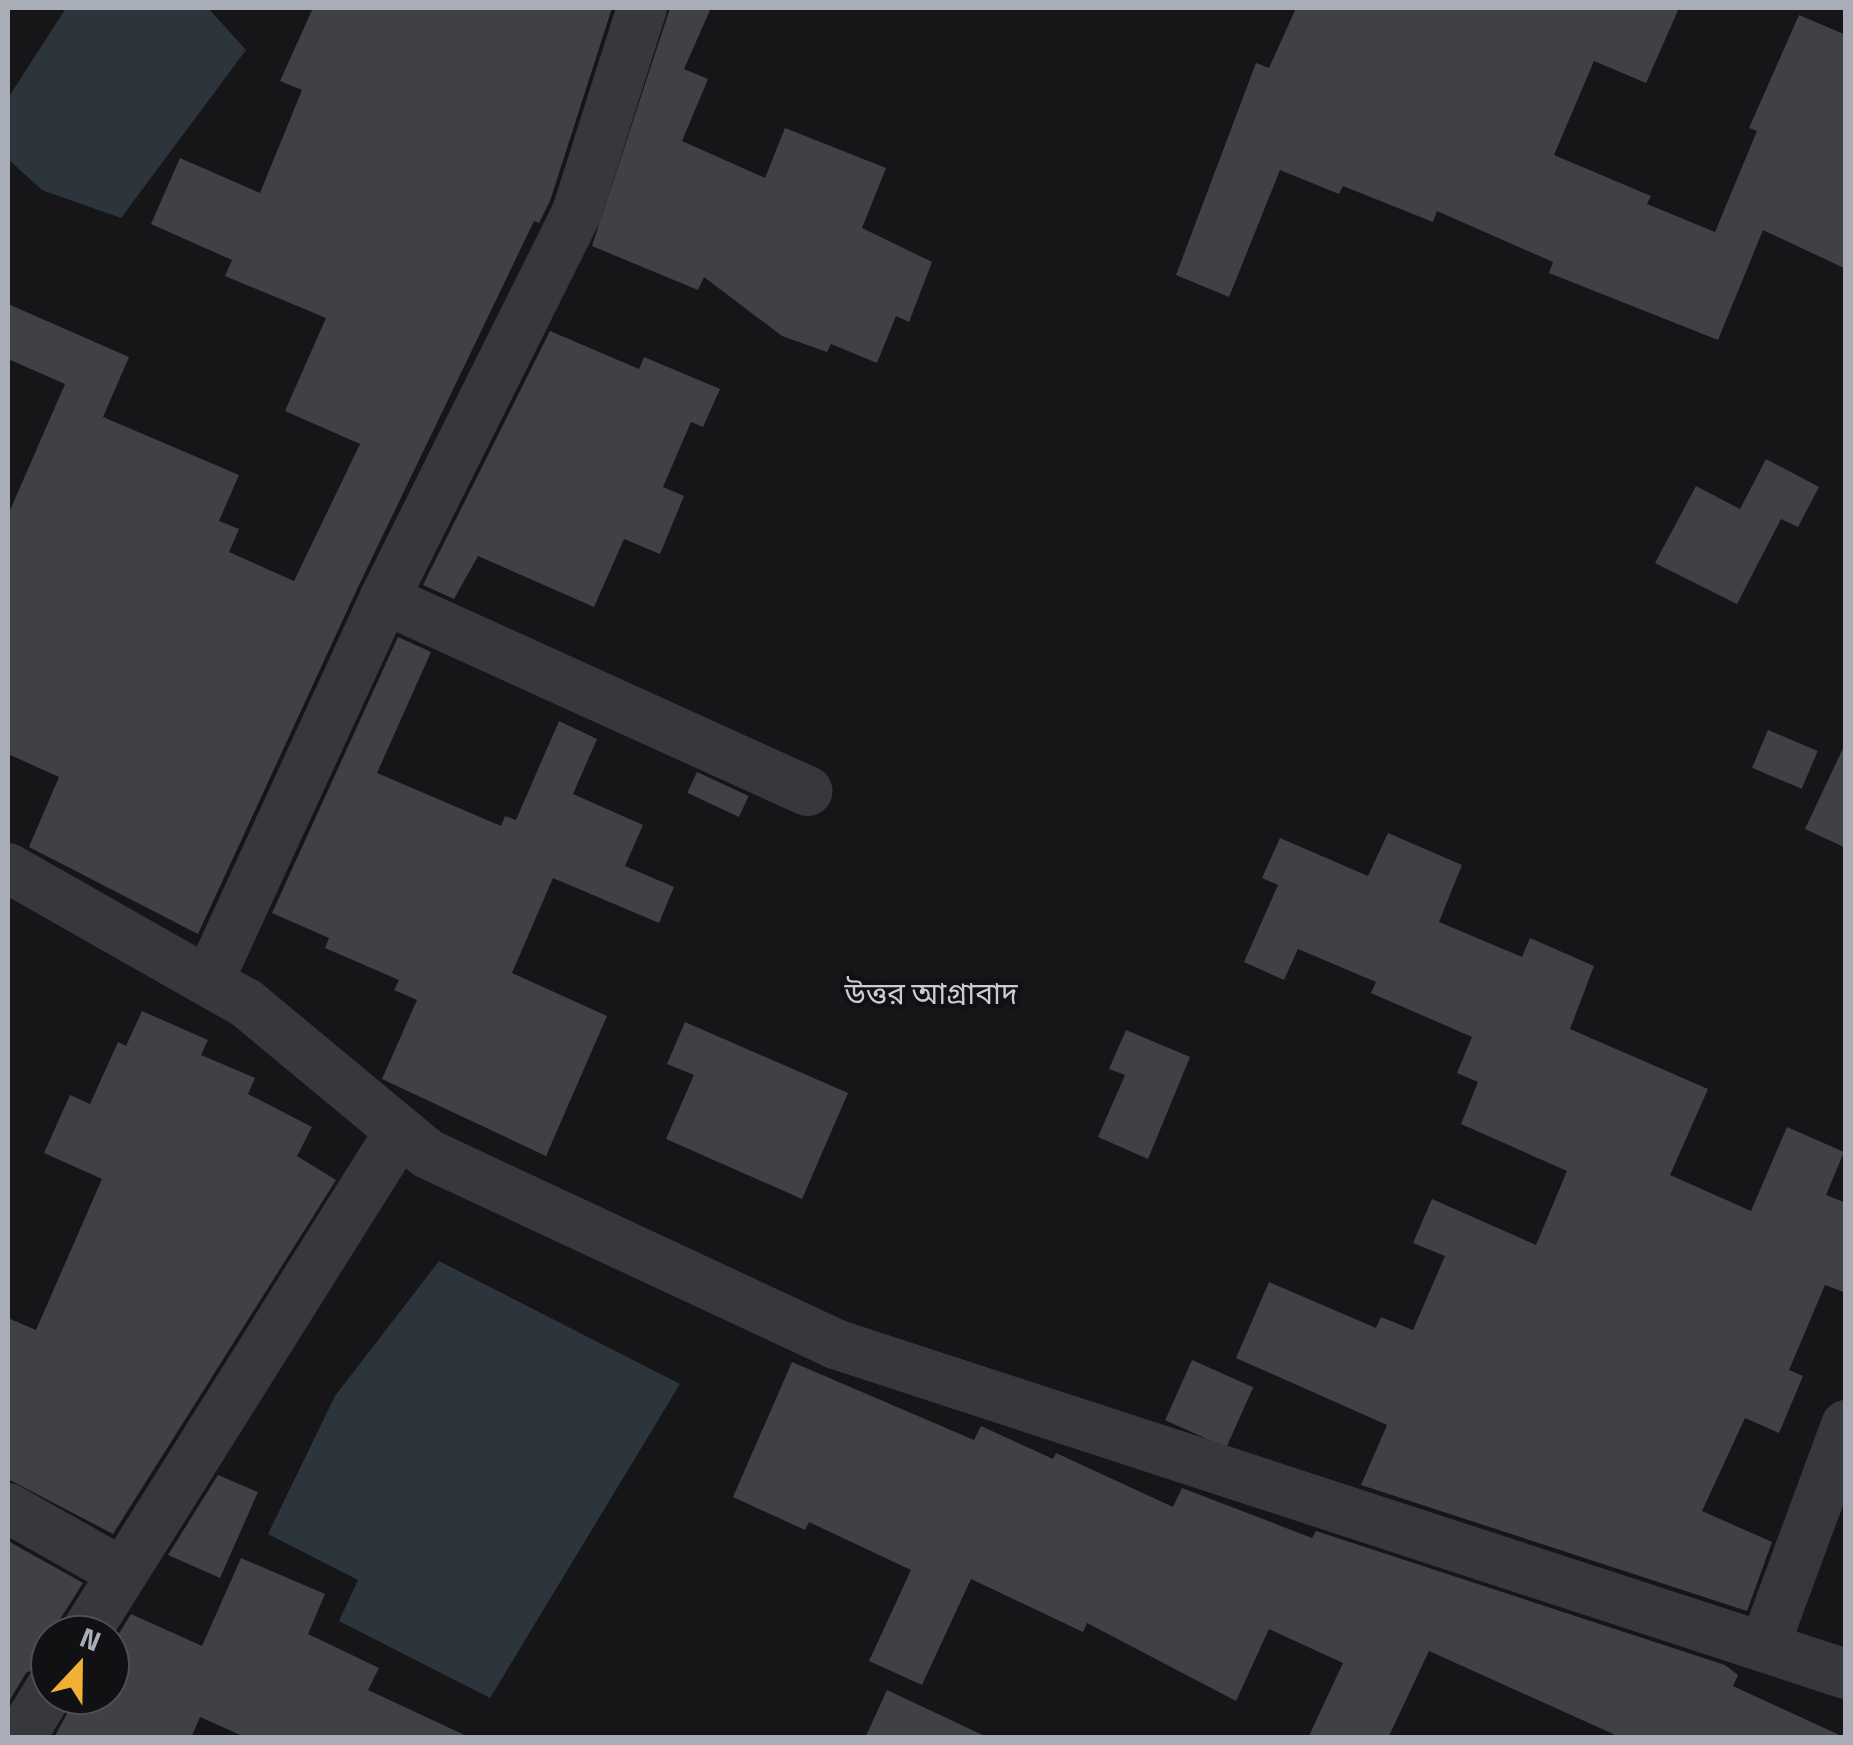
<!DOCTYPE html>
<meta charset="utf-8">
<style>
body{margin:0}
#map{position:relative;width:1853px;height:1745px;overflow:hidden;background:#161618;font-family:"Titillium Web","Noto Sans Bengali",sans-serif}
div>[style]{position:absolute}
.water>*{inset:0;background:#2c353c}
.building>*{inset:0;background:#404145;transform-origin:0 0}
.minor>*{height:50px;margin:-25px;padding:0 25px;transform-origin:25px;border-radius:25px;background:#37383d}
span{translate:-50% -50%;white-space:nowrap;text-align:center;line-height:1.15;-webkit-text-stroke:9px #111113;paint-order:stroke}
.neighbourhood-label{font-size:30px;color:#c9ccd4}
.frame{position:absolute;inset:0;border:10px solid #a8adb8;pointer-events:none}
.north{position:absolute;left:30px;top:1615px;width:100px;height:100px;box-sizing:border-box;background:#111113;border:2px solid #4d4f55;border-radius:50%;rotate:22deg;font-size:28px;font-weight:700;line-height:40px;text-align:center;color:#a8adb8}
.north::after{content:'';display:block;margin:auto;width:35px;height:45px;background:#f2b134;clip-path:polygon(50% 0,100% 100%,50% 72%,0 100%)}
</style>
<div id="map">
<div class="water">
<div style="clip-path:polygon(66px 8px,208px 8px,246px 50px,121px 218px,42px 190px,8px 159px,8px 98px)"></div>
<div style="clip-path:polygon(439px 1261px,680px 1384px,490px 1698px,339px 1621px,358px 1580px,268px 1534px,335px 1396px)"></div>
</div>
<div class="building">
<div style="clip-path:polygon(313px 8px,612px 8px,550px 201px,539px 223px,534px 221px,358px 587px,198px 934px,29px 847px,59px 777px,8px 754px,8px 515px,65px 384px,8px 359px,8px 304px,129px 357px,103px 417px,239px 475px,219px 521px,239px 529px,229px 552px,294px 581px,360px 444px,285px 411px,326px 318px,225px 276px,232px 260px,151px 224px,180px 158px,260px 193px,302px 90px,280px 81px)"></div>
<div style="clip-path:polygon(670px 8px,711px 8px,684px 69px,708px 79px,682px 141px,765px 178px,785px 128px,886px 168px,862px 228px,932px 262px,909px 322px,896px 316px,877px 363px,831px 344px,827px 352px,782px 336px,704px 277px,698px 290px,592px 246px)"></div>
<div style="clip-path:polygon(1296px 8px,1679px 8px,1646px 83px,1594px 61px,1554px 155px,1651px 196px,1647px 204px,1715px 232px,1757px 131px,1749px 128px,1799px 15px,1846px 35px,1846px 269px,1763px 230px,1718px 340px,1549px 273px,1553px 262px,1437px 211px,1433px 222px,1343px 186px,1339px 194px,1280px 170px,1229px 297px,1176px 275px,1256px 63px,1269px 68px)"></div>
<div style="clip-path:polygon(550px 331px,639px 369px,644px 357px,720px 389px,703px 427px,691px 422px,663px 487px,684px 496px,660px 554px,624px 539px,594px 607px,478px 556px,454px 599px,423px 585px)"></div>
<div style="clip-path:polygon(1766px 459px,1819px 487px,1798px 527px,1781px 519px,1737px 604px,1655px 563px,1696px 486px,1740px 509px)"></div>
<div style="clip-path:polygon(398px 637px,431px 652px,377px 773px,501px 826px,505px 816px,516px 820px,559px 721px,597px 739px,573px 794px,643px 825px,625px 866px,674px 887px,659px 923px,553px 878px,512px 973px,607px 1016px,546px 1156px,382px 1079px,417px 1000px,394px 990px,399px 980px,325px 948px,329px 938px,272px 913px)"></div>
<div style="left:1768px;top:730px;width:54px;height:41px;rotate:23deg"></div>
<div style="clip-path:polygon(1846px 742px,1846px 848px,1805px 829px)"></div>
<div style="left:697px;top:772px;width:57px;height:23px;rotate:25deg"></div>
<div style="clip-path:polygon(1388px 833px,1462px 865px,1439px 922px,1522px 957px,1530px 938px,1594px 966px,1570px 1029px,1708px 1089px,1670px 1175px,1751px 1211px,1787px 1127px,1844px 1152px,1826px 1195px,1846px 1203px,1846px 1293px,1825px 1285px,1789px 1370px,1803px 1376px,1779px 1433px,1745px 1418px,1702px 1511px,1772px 1542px,1747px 1611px,1361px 1485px,1387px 1425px,1236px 1358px,1269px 1282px,1376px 1328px,1381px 1317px,1413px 1330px,1445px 1256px,1413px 1243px,1432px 1199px,1536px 1245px,1567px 1171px,1461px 1124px,1478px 1082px,1457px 1073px,1472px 1037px,1371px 993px,1376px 982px,1298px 949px,1284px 980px,1244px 962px,1278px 885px,1262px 878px,1280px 838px,1368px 876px)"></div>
<div style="clip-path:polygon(142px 1011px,208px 1040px,201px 1055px,255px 1078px,248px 1094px,312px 1127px,297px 1156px,336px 1180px,113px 1534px,8px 1479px,8px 1318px,36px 1330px,102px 1179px,44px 1153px,70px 1095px,90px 1104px,118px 1042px,126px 1046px)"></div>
<div style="clip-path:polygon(685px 1022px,848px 1093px,802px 1199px,666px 1139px,694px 1075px,667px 1064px)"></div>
<div style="clip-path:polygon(1126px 1030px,1190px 1057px,1148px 1159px,1098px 1137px,1125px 1075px,1109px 1069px)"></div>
<div style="left:1192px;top:1360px;width:67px;height:66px;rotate:24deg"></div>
<div style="clip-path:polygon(792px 1362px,974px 1440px,981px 1426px,1053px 1459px,1056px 1453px,1173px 1507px,1182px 1488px,1312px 1538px,1316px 1531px,1725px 1665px,1738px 1675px,1733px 1686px,1846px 1738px,1622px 1738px,1429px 1651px,1388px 1738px,1308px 1738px,1343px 1663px,1269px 1629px,1236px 1701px,1087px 1623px,1083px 1632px,971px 1579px,922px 1685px,869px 1661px,911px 1570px,809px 1522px,805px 1530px,733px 1497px)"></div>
<div style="clip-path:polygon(218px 1475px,258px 1492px,220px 1578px,168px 1555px)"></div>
<div style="clip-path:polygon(8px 1541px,83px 1583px,50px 1635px,50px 1660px,26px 1673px,8px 1703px)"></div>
<div style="clip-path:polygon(241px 1558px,325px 1594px,308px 1634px,379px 1668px,368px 1690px,471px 1738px,247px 1738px,200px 1717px,191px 1738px,54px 1738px,77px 1695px,110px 1695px,110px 1648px,131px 1614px,202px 1646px)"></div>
<div style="clip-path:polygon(887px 1690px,989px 1738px,865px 1738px)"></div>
</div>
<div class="minor">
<div style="left:642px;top:8px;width:214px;rotate:107.7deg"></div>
<div style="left:577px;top:212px;width:432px;rotate:116.5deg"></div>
<div style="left:384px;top:599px;width:465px;rotate:24.4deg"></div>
<div style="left:8px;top:868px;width:274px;rotate:29.6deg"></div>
<div style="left:246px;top:1003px;width:236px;rotate:39.7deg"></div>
<div style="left:428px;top:1154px;width:449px;rotate:25deg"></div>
<div style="left:835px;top:1344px;width:1063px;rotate:18.08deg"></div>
<div style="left:209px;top:980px;width:419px;rotate:-65.3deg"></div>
<div style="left:8px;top:1508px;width:132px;rotate:29.5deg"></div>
<div style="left:84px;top:1635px;width:595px;rotate:-57.91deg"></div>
<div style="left:1764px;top:1647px;width:237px;rotate:-69.7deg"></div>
<div style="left:20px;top:1738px;width:57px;rotate:-58.5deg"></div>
</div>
<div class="neighbourhood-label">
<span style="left:931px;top:993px">উত্তর আগ্রাবাদ</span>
</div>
<div class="frame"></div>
<div class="north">N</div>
</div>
